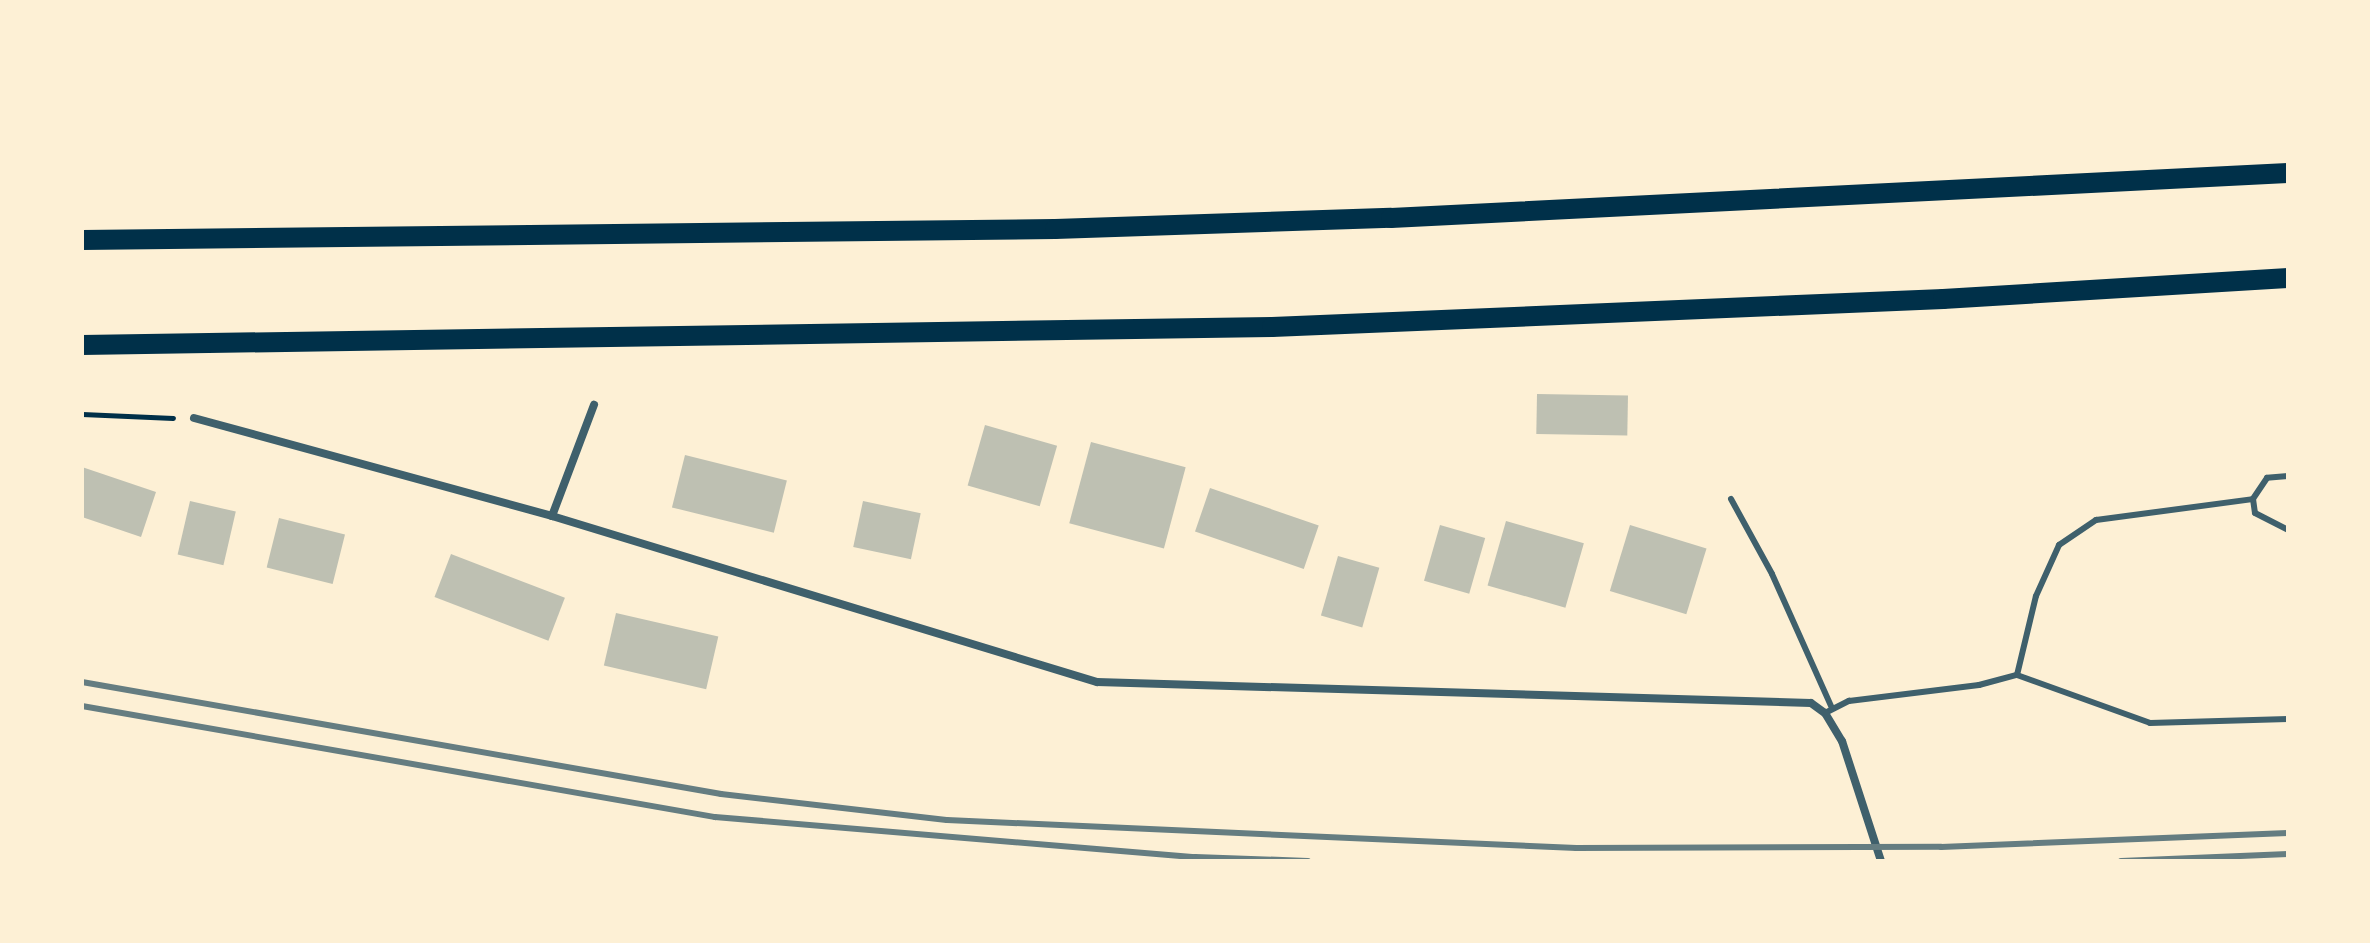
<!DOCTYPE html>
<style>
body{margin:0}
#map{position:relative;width:2370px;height:943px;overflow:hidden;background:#fdf0d5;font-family:Figtree,sans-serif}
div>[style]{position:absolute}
.building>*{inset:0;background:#bec0b2;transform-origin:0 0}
.path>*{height:5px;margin:-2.5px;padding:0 2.5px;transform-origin:2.5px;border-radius:2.5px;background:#003049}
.service>*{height:6px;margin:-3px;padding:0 3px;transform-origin:3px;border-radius:3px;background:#3f606c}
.minor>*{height:8px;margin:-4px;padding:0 4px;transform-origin:4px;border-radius:4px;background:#3f606c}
.primary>*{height:20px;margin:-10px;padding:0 10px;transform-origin:10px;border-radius:10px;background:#003049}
.rail>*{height:6px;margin:-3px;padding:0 3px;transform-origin:3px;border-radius:3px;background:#657d81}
span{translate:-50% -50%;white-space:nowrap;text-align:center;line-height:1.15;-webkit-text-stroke:8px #fdf0d5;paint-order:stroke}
.frame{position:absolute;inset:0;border:84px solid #fdf0d5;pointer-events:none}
</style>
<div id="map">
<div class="building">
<div style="left:1537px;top:394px;width:91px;height:40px;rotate:1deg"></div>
<div style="left:985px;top:425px;width:75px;height:63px;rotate:16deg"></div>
<div style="left:1091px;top:442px;width:98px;height:84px;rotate:15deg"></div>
<div style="left:685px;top:455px;width:105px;height:54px;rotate:14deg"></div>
<div style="clip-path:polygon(82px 467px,156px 492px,141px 537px,82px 517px)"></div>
<div style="left:1210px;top:488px;width:115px;height:46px;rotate:19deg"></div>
<div style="left:190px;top:501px;width:47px;height:55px;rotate:13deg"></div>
<div style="left:863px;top:501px;width:59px;height:47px;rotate:12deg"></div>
<div style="left:279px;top:518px;width:68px;height:51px;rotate:14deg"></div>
<div style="left:1506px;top:521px;width:81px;height:67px;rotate:16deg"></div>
<div style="left:1440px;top:525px;width:47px;height:58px;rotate:16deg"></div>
<div style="left:1630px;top:525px;width:80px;height:69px;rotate:17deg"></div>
<div style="left:451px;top:554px;width:122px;height:46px;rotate:21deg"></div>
<div style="left:1338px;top:556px;width:43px;height:62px;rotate:16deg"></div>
<div style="left:616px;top:613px;width:105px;height:54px;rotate:13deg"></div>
</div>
<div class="path">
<div style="left:82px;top:414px;width:91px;rotate:2.5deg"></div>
</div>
<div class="service">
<div style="left:2288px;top:476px;width:21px;rotate:175deg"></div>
<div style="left:2267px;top:478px;width:25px;rotate:124deg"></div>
<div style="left:2253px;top:499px;width:14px;rotate:82deg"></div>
<div style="left:2255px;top:513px;width:37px;rotate:27deg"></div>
<div style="left:1731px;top:499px;width:85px;rotate:61.3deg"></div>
<div style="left:1772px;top:574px;width:145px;rotate:65.9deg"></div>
<div style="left:2017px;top:675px;width:81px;rotate:-76.5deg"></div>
<div style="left:2036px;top:596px;width:56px;rotate:-65.7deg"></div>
<div style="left:2059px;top:545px;width:45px;rotate:-34deg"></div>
<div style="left:2096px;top:520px;width:158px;rotate:-7.6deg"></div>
<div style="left:1825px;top:713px;width:27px;rotate:-27deg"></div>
<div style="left:1849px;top:701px;width:131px;rotate:-7deg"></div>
<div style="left:1979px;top:685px;width:39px;rotate:-15deg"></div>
<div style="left:2017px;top:675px;width:141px;rotate:19.8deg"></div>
<div style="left:2150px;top:723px;width:138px;rotate:-1.7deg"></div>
</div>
<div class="minor">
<div style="left:194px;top:418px;width:371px;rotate:15.3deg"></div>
<div style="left:552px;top:516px;width:570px;rotate:16.94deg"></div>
<div style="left:1097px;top:682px;width:714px;rotate:1.68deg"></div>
<div style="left:1811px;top:703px;width:17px;rotate:36deg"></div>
<div style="left:1825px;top:713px;width:33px;rotate:59deg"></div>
<div style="left:1842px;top:741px;width:126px;rotate:72deg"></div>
<div style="left:552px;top:516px;width:119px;rotate:-69.3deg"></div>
</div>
<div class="primary">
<div style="left:82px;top:240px;width:973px;rotate:-0.65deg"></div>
<div style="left:1055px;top:229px;width:336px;rotate:-1.9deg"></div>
<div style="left:1391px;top:218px;width:898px;rotate:-2.87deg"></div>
<div style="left:82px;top:345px;width:1190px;rotate:-0.87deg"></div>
<div style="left:1272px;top:327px;width:672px;rotate:-2.39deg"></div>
<div style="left:1943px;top:299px;width:346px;rotate:-3.5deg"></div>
</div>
<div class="rail">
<div style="left:82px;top:682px;width:649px;rotate:9.94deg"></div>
<div style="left:721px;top:794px;width:227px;rotate:6.6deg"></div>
<div style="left:947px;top:820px;width:630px;rotate:2.55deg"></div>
<div style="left:1576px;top:848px;width:365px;rotate:-0.2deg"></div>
<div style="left:1941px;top:847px;width:347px;rotate:-2.3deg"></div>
<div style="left:82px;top:706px;width:643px;rotate:9.95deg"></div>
<div style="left:715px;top:817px;width:482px;rotate:4.8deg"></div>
<div style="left:1195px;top:857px;width:113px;rotate:2deg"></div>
<div style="left:2121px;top:861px;width:167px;rotate:-2.4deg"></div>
</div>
<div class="frame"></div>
</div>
